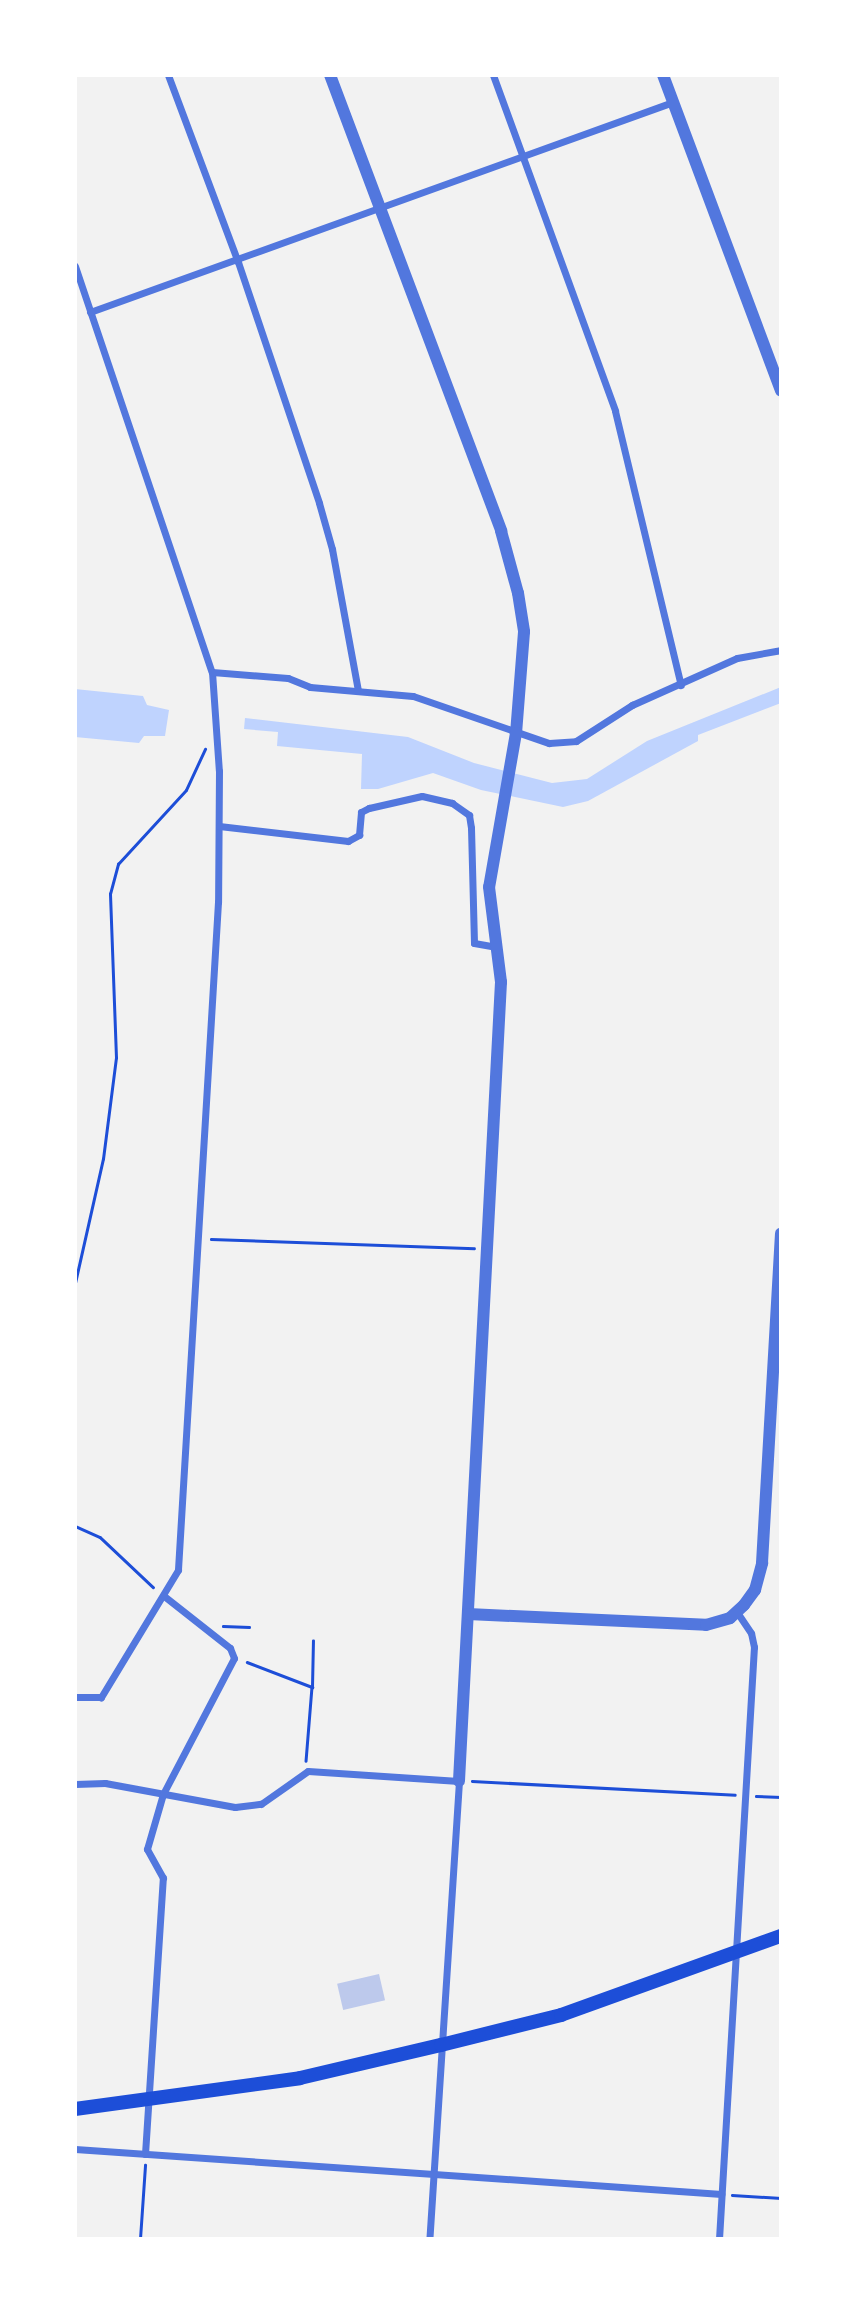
<!DOCTYPE html>
<style>
body{margin:0}
#map{position:relative;width:856px;height:2314px;overflow:hidden;background:#f2f2f2;font-family:"IBM Plex Sans",sans-serif}
div>[style]{position:absolute}
.water>*{inset:0;background:#bfd3fe}
.building>*{inset:0;background:#bdc9ec;transform-origin:0 0}
.path>*{height:2.5px;margin:-1.25px;padding:0 1.25px;transform-origin:1.25px;border-radius:1.25px;background:#1d4ed8}
.minor>*{height:7px;margin:-3.5px;padding:0 3.5px;transform-origin:3.5px;border-radius:3.5px;background:#5277de}
.tertiary>*{height:12px;margin:-6px;padding:0 6px;transform-origin:6px;border-radius:6px;background:#5277de}
.secondary>*{height:14px;margin:-7px;padding:0 7px;transform-origin:7px;border-radius:7px;background:#1d4ed8}
span{translate:-50% -50%;white-space:nowrap;text-align:center;line-height:1.15;-webkit-text-stroke:5px #fff;paint-order:stroke}
.frame{position:absolute;inset:0;border:77px solid #fff;pointer-events:none}
</style>
<div id="map">
<div class="water">
<div style="clip-path:polygon(781px 687px,781px 703px,698px 735px,698px 741px,588px 801px,563px 807px,481px 790px,433px 773px,378px 789px,361px 789px,362px 754px,277px 746px,278px 732px,244px 729px,245px 718px,408px 737px,474px 763px,552px 783px,587px 779px,647px 741px)"></div>
<div style="clip-path:polygon(75px 689px,143px 696px,147px 705px,169px 710px,165px 736px,144px 736px,139px 743px,75px 737px)"></div>
</div>
<div class="building">
<div style="left:379px;top:1974px;width:27px;height:43px;rotate:77deg"></div>
</div>
<div class="path">
<div style="left:211px;top:1239px;width:263px;rotate:2deg"></div>
<div style="left:75px;top:1283px;width:127px;rotate:-77.3deg"></div>
<div style="left:103px;top:1159px;width:102px;rotate:-82.7deg"></div>
<div style="left:116px;top:1058px;width:164px;rotate:-92.1deg"></div>
<div style="left:110px;top:894px;width:31px;rotate:-75deg"></div>
<div style="left:118px;top:864px;width:100px;rotate:-47.4deg"></div>
<div style="left:186px;top:790px;width:45px;rotate:-65.1deg"></div>
<div style="left:75px;top:1526px;width:27px;rotate:24deg"></div>
<div style="left:100px;top:1537px;width:73px;rotate:43.3deg"></div>
<div style="left:223px;top:1626px;width:26px;rotate:2deg"></div>
<div style="left:247px;top:1662px;width:70px;rotate:21deg"></div>
<div style="left:312px;top:1687px;width:74px;rotate:94.6deg"></div>
<div style="left:312px;top:1687px;width:46px;rotate:-88.8deg"></div>
<div style="left:472px;top:1781px;width:263px;rotate:3deg"></div>
<div style="left:756px;top:1796px;width:25px;rotate:2deg"></div>
<div style="left:732px;top:2195px;width:49px;rotate:3.5deg"></div>
<div style="left:140px;top:2239px;width:74px;rotate:-86.1deg"></div>
</div>
<div class="minor">
<div style="left:168px;top:75px;width:200px;rotate:69.5deg"></div>
<div style="left:238px;top:262px;width:254px;rotate:71.4deg"></div>
<div style="left:319px;top:503px;width:48px;rotate:74.2deg"></div>
<div style="left:332px;top:549px;width:143px;rotate:79.6deg"></div>
<div style="left:493px;top:75px;width:357px;rotate:70deg"></div>
<div style="left:615px;top:411px;width:282px;rotate:76.5deg"></div>
<div style="left:75px;top:266px;width:428px;rotate:71.4deg"></div>
<div style="left:212px;top:672px;width:99px;rotate:86deg"></div>
<div style="left:219px;top:771px;width:131px;rotate:90.4deg"></div>
<div style="left:218px;top:902px;width:669px;rotate:93.43deg"></div>
<div style="left:178px;top:1570px;width:149px;rotate:121.2deg"></div>
<div style="left:101px;top:1697px;width:26px;rotate:180deg"></div>
<div style="left:90px;top:312px;width:620px;rotate:-19.81deg"></div>
<div style="left:212px;top:672px;width:76px;rotate:4.5deg"></div>
<div style="left:288px;top:678px;width:24px;rotate:22deg"></div>
<div style="left:310px;top:687px;width:103px;rotate:5deg"></div>
<div style="left:413px;top:696px;width:144px;rotate:19.1deg"></div>
<div style="left:549px;top:743px;width:27px;rotate:-4deg"></div>
<div style="left:576px;top:741px;width:67px;rotate:-32.7deg"></div>
<div style="left:632px;top:705px;width:115px;rotate:-24.1deg"></div>
<div style="left:737px;top:658px;width:45px;rotate:-10.3deg"></div>
<div style="left:219px;top:826px;width:130px;rotate:6.6deg"></div>
<div style="left:348px;top:841px;width:13px;rotate:-29deg"></div>
<div style="left:359px;top:835px;width:23px;rotate:-85deg"></div>
<div style="left:361px;top:812px;width:9px;rotate:-27deg"></div>
<div style="left:369px;top:808px;width:54px;rotate:-12.8deg"></div>
<div style="left:422px;top:796px;width:31px;rotate:13deg"></div>
<div style="left:452px;top:803px;width:21px;rotate:35deg"></div>
<div style="left:469px;top:815px;width:13px;rotate:81deg"></div>
<div style="left:471px;top:828px;width:115px;rotate:88.5deg"></div>
<div style="left:474px;top:943px;width:23px;rotate:10deg"></div>
<div style="left:75px;top:1784px;width:30px;rotate:-2deg"></div>
<div style="left:105px;top:1783px;width:132px;rotate:10.5deg"></div>
<div style="left:235px;top:1807px;width:26px;rotate:-7deg"></div>
<div style="left:261px;top:1804px;width:57px;rotate:-35.1deg"></div>
<div style="left:308px;top:1771px;width:151px;rotate:3.8deg"></div>
<div style="left:459px;top:1781px;width:459px;rotate:93.7deg"></div>
<div style="left:75px;top:2149px;width:648px;rotate:3.98deg"></div>
<div style="left:145px;top:2154px;width:277px;rotate:-86.3deg"></div>
<div style="left:163px;top:1878px;width:33px;rotate:-119deg"></div>
<div style="left:147px;top:1849px;width:57px;rotate:-73.8deg"></div>
<div style="left:163px;top:1794px;width:153px;rotate:-62.4deg"></div>
<div style="left:234px;top:1658px;width:11px;rotate:-112deg"></div>
<div style="left:230px;top:1648px;width:84px;rotate:-141.8deg"></div>
<div style="left:719px;top:2239px;width:593px;rotate:-86.62deg"></div>
<div style="left:754px;top:1647px;width:14px;rotate:-102deg"></div>
<div style="left:751px;top:1633px;width:25px;rotate:-124deg"></div>
</div>
<div class="tertiary">
<div style="left:330px;top:75px;width:487px;rotate:69.4deg"></div>
<div style="left:501px;top:531px;width:64px;rotate:74.7deg"></div>
<div style="left:518px;top:593px;width:39px;rotate:81deg"></div>
<div style="left:524px;top:632px;width:101px;rotate:94.5deg"></div>
<div style="left:516px;top:733px;width:156px;rotate:99.9deg"></div>
<div style="left:489px;top:887px;width:96px;rotate:82.8deg"></div>
<div style="left:501px;top:982px;width:800px;rotate:93.01deg"></div>
<div style="left:663px;top:75px;width:337px;rotate:69.5deg"></div>
<div style="left:468px;top:1614px;width:238px;rotate:2.6deg"></div>
<div style="left:706px;top:1625px;width:25px;rotate:-16deg"></div>
<div style="left:730px;top:1618px;width:19px;rotate:-43deg"></div>
<div style="left:744px;top:1605px;width:19px;rotate:-54deg"></div>
<div style="left:755px;top:1590px;width:28px;rotate:-75deg"></div>
<div style="left:762px;top:1563px;width:330px;rotate:-86.7deg"></div>
</div>
<div class="secondary">
<div style="left:75px;top:2109px;width:227px;rotate:-7.8deg"></div>
<div style="left:300px;top:2078px;width:145px;rotate:-13.2deg"></div>
<div style="left:441px;top:2045px;width:124px;rotate:-14deg"></div>
<div style="left:561px;top:2015px;width:234px;rotate:-19.8deg"></div>
</div>
<div class="frame"></div>
</div>
